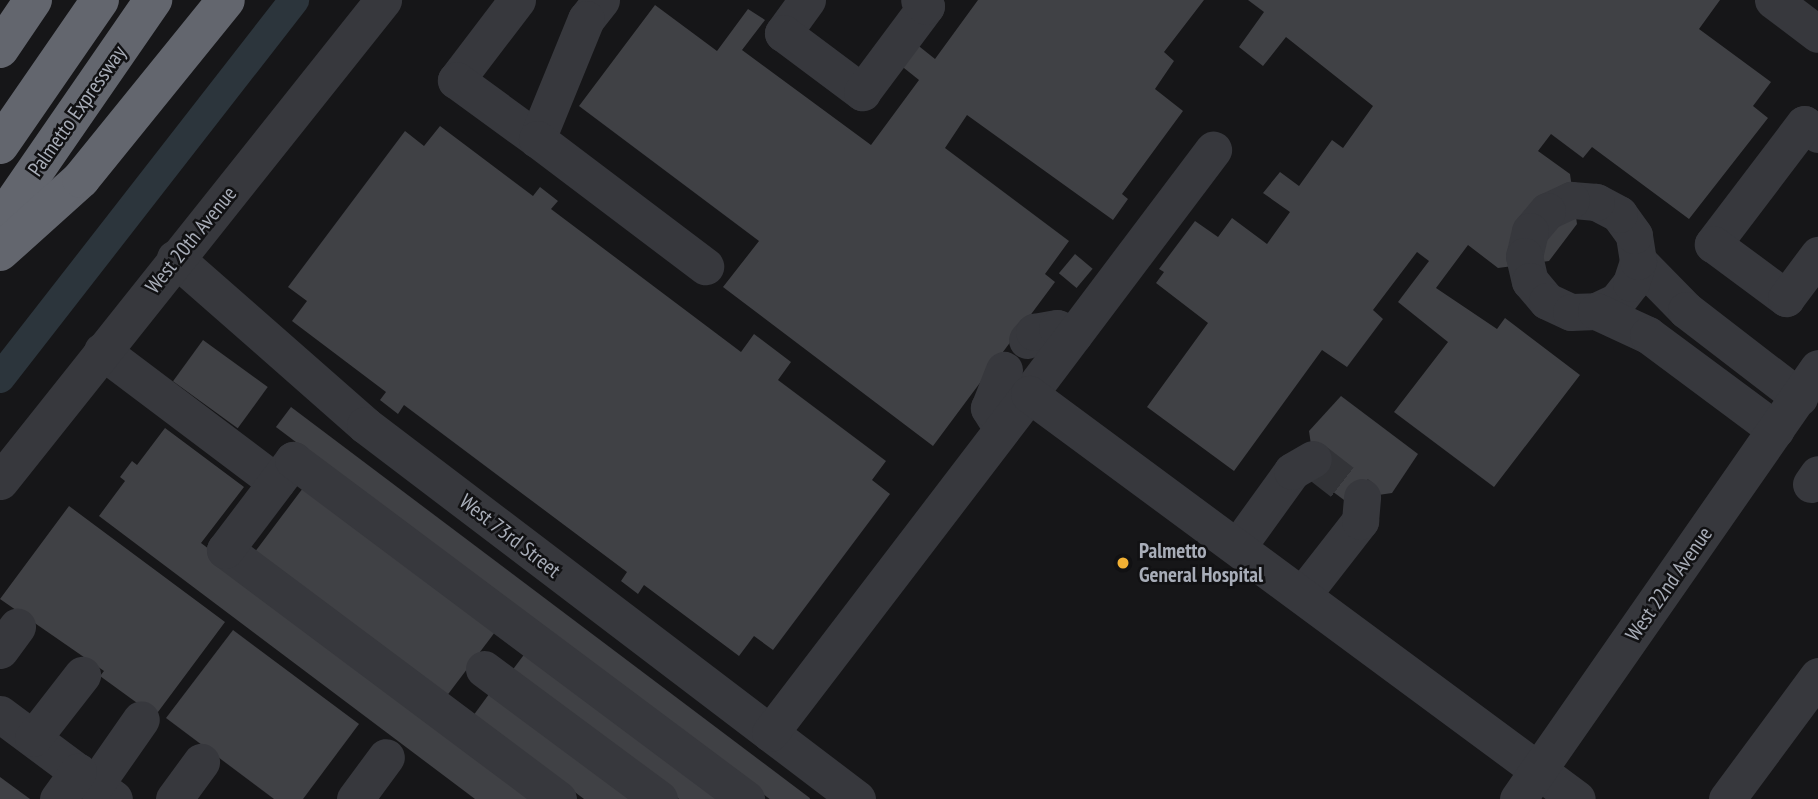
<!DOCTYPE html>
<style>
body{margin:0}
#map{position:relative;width:1818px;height:799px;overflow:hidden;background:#161618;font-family:"PT Sans Narrow",sans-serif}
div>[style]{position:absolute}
.canal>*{height:30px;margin:-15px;padding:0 15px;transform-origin:15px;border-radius:15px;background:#2c353c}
.building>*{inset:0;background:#404145;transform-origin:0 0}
.minor-tunnel>*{height:37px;margin-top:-18.5px;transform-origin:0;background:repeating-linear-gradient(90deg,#333438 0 37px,transparent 0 55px)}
.minor>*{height:37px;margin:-18.5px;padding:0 18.5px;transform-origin:18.5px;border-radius:18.5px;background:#37383d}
.highway>*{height:38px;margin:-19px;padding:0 19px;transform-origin:19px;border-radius:19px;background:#63666e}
.dots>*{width:19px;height:19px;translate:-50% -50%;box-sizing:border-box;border:4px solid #111113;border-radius:50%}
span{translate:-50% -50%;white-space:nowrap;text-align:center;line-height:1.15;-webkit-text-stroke:5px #111113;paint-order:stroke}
.street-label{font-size:21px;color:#a8adb8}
.poi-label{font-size:21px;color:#a8adb8;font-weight:700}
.left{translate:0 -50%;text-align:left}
</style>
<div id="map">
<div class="canal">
<div style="left:0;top:378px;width:479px;rotate:-52.1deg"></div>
</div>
<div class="building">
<div style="clip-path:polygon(978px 0,1204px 0,1164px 52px,1174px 61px,1155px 89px,1183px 111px,1122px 194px,1128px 199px,1113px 220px,967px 115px,945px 148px,1069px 241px,1045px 274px,1055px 282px,933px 446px,723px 287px,759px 241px,579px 106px,655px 5px,717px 51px,748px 9px,765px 20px,742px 50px,871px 145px,919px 80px,899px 64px,915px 43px,935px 59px)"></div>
<div style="clip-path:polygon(1248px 0,1720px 0,1699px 29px,1771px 82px,1753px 106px,1768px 118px,1689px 219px,1592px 147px,1583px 158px,1551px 134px,1538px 151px,1570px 174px,1577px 224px,1549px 261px,1498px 268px,1468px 245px,1436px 288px,1497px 329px,1505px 318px,1580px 375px,1494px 487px,1394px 412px,1448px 342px,1398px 302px,1429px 261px,1417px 252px,1373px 310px,1383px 319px,1347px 367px,1322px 350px,1234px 471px,1147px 407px,1208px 323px,1156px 283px,1164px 272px,1159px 269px,1195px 221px,1218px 237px,1232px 218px,1267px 244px,1290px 212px,1263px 193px,1280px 172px,1299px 186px,1332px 140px,1343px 148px,1373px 106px,1286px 37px,1263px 66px,1239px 47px,1264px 12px)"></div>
<div style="clip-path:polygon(440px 126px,533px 196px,540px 187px,558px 201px,551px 209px,741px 352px,754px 334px,791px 362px,778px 380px,886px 461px,872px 480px,890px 494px,773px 650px,754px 636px,739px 656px,644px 585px,638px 594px,621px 581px,627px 572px,404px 405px,398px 414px,380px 400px,386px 392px,292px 321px,307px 301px,288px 287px,405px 131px,424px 146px)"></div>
<div style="left:1075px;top:254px;width:23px;height:25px;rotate:40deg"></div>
<div style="left:203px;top:340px;width:80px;height:51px;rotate:36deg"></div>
<div style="clip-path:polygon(1341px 396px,1418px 454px,1392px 493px,1344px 500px,1316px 479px,1309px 431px)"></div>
<div style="left:291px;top:407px;width:650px;height:25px;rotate:37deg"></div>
<div style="clip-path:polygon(165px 428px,244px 487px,201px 543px,541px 799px,475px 799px,99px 516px,125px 481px,120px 477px,132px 461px,137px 465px)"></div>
<div style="left:306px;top:484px;width:240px;height:85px;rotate:37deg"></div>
<div style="clip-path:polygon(69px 506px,225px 622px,155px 716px,100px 676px,104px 671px,0 599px)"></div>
<div style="clip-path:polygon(233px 630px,359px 724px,303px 799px,274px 799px,166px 718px)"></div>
<div style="clip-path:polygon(526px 652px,721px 799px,679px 799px,511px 672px)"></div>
<div style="clip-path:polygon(492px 690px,638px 799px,584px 799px,473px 716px)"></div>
<div style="clip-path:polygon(0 777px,30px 799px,0 799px)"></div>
</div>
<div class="minor-tunnel">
<div style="left:1313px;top:459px;width:62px;rotate:37.8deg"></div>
</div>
<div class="minor">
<div style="left:517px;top:0;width:101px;rotate:127.3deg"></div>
<div style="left:456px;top:80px;width:100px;rotate:36.1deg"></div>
<div style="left:601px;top:0;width:24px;rotate:128deg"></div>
<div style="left:586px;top:19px;width:130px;rotate:112.2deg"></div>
<div style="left:537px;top:139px;width:211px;rotate:37.1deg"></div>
<div style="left:807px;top:0;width:41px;rotate:126deg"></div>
<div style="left:783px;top:33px;width:99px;rotate:36.8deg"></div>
<div style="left:862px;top:92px;width:107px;rotate:-53.3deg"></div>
<div style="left:926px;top:6px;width:9px;rotate:-139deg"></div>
<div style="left:1773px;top:0;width:56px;rotate:37.1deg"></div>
<div style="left:1818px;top:134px;width:17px;rotate:-144deg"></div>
<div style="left:1804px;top:124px;width:151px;rotate:127.2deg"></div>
<div style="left:1713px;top:244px;width:91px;rotate:36.5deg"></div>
<div style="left:1786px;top:298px;width:54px;rotate:-53.3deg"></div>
<div style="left:175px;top:258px;width:253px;rotate:41.3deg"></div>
<div style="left:365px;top:425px;width:618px;rotate:37.24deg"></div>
<div style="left:1638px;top:261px;width:69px;rotate:45.6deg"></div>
<div style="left:1686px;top:310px;width:143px;rotate:37.6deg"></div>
<div style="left:1596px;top:311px;width:23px;rotate:-25deg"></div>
<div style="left:1617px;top:301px;width:23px;rotate:-52deg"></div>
<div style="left:1631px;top:283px;width:23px;rotate:-72deg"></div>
<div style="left:1638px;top:261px;width:26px;rotate:-99deg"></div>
<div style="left:1634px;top:235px;width:26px;rotate:-126deg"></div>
<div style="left:1619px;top:214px;width:26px;rotate:-152deg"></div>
<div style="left:1596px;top:202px;width:25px;rotate:-175deg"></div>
<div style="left:1571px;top:200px;width:26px;rotate:155deg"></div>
<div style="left:1547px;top:211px;width:26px;rotate:130deg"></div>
<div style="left:1530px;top:231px;width:26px;rotate:103deg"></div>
<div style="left:1524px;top:256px;width:26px;rotate:77deg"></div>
<div style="left:1530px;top:281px;width:26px;rotate:50deg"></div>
<div style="left:1547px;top:301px;width:26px;rotate:25deg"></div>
<div style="left:1571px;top:312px;width:25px;rotate:-2deg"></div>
<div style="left:1596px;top:311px;width:57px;rotate:24.8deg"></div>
<div style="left:1648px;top:335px;width:159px;rotate:36.6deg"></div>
<div style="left:1027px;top:340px;width:11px;rotate:-49deg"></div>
<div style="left:1034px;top:332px;width:23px;rotate:-10deg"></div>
<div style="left:1057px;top:328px;width:18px;rotate:22deg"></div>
<div style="left:102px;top:351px;width:218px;rotate:37deg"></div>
<div style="left:1029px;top:394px;width:306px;rotate:-53deg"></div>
<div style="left:1002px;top:429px;width:25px;rotate:-122deg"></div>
<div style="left:989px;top:408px;width:41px;rotate:-68.5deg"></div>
<div style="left:0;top:481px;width:615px;rotate:-51.47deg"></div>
<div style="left:1811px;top:484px;width:12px;rotate:-55deg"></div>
<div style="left:1238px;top:546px;width:92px;rotate:-54.2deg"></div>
<div style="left:1292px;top:471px;width:24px;rotate:-30deg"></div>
<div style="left:1303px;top:594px;width:93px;rotate:-52deg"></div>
<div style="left:1360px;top:521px;width:24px;rotate:-85deg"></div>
<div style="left:0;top:650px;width:29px;rotate:-54deg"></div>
<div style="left:484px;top:669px;width:218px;rotate:36.6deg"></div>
<div style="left:0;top:714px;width:142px;rotate:36.7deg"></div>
<div style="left:770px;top:733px;width:427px;rotate:-52.6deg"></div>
<div style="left:1029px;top:394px;width:681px;rotate:36.47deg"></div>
<div style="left:33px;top:738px;width:80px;rotate:-52.1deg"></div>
<div style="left:95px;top:785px;width:80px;rotate:-55.1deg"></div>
<div style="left:58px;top:799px;width:34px;rotate:-54deg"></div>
<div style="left:174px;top:799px;width:46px;rotate:-53.9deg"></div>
<div style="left:355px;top:799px;width:52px;rotate:-53.6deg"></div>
<div style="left:558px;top:799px;width:416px;rotate:-143.2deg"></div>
<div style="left:225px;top:550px;width:113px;rotate:-52.9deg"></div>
<div style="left:293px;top:460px;width:566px;rotate:36.81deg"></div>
<div style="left:1518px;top:799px;width:525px;rotate:-55.16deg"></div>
<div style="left:1727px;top:799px;width:153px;rotate:-53.5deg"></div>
</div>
<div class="highway">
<div style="left:0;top:49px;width:59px;rotate:-56deg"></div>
<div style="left:0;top:145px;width:176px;rotate:-55.4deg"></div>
<div style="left:0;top:222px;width:270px;rotate:-55.4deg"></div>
<div style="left:0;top:252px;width:109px;rotate:-42deg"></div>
<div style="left:81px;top:179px;width:230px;rotate:-51deg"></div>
</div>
<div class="dots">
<div style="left:1123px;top:563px;background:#f2b134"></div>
</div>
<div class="street-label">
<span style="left:77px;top:111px;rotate:-55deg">Palmetto Expressway</span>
<span style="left:191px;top:240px;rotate:-51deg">West 20th Avenue</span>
<span style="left:510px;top:536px;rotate:38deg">West 73rd Street</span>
<span style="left:1669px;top:584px;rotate:-55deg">West 22nd Avenue</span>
</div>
<div class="poi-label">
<span class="left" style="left:1139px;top:563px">Palmetto<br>General Hospital</span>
</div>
</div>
